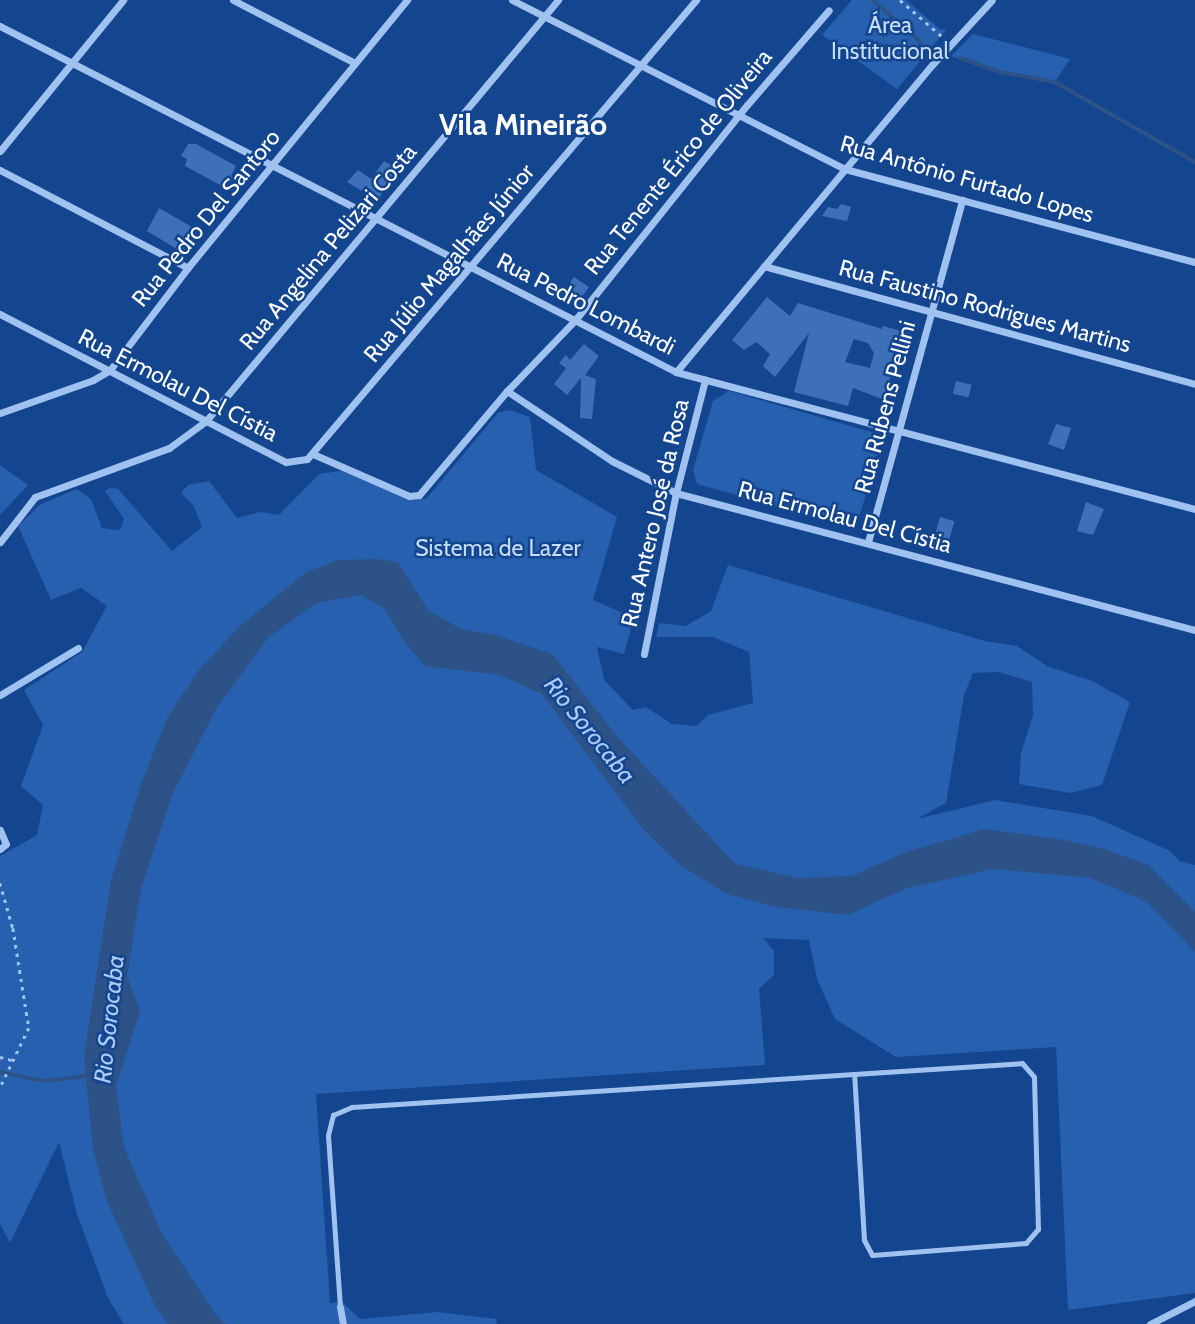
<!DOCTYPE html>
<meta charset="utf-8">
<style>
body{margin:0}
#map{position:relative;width:1195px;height:1324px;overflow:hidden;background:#144690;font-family:Cabin,sans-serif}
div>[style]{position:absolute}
.green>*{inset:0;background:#2660af}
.water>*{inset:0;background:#2d5288}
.stream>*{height:3.5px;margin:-1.75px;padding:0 1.75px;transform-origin:1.75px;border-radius:1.75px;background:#2d5288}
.building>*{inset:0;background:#3d70b9;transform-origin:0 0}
.path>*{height:2.5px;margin-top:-1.25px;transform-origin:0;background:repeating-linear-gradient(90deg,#a0c2f1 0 3.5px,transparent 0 8.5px)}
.service>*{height:5px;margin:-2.5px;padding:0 2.5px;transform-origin:2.5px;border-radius:2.5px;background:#a0c2f1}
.minor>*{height:7px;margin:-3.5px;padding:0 3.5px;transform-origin:3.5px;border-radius:3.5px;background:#a0c2f1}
span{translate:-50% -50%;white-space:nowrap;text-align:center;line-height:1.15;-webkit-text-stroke:5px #144690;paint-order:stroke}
.park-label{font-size:23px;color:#c7ddfc}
.street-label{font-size:23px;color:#fff}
.water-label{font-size:24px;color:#acccf8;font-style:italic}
.district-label{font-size:30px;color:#fff;font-weight:700}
</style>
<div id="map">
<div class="green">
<div style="clip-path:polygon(852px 0,906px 0,940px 29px,946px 30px,897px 89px,822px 35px)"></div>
<div style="clip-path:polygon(973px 34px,1070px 59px,1055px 82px,1001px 72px,951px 56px)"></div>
<div style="clip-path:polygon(729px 391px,878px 434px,881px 443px,858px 521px,848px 526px,697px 484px,693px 470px,713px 401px)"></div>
<div style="clip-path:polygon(509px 410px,530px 417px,536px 470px,617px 517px,593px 600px,634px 618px,624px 654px,597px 647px,604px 680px,633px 710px,646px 707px,672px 724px,696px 726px,708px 715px,753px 703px,749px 652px,713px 637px,656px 637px,659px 623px,686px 626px,711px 611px,728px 565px,985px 641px,1017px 646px,1047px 666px,1092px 681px,1130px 702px,1102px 785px,1070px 793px,1019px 784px,1021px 753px,1033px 715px,1032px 682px,999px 672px,973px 673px,964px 695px,946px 803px,917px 819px,995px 800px,1092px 816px,1168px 850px,1180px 861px,1195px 865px,1195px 1293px,1068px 1310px,1056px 1047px,896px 1057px,835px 1019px,817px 979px,809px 940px,763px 938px,774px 951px,774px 975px,759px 989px,765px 1065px,316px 1094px,330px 1303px,342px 1302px,360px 1319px,438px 1312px,496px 1319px,497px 1324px,124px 1324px,108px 1298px,77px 1214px,59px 1142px,10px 1243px,0 1224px,0 856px,37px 835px,43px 805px,21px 786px,43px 725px,24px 690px,82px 652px,107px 606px,81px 588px,51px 600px,18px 526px,41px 504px,77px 489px,91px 499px,102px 528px,120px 530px,124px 519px,105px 491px,110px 488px,118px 489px,172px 551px,202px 527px,193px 505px,181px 493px,188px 485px,209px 481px,237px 518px,260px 512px,279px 515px,319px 474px,341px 471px,411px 499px,426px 499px,498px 413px)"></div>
<div style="clip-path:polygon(0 465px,28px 485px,0 515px)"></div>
</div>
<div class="water">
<div style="clip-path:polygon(377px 559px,398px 562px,428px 610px,461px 629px,496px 635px,552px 654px,616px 735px,735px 864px,799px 878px,852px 876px,906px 852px,985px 829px,1059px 839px,1105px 849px,1148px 865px,1195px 912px,1195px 952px,1147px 902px,1091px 878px,993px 869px,907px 888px,848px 915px,776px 907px,727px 894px,680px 865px,643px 829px,543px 695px,500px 675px,425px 666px,406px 644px,384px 608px,360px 595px,316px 603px,267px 639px,216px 709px,173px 793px,141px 889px,127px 976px,140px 1011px,116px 1086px,124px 1147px,161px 1232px,217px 1316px,226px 1324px,169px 1324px,155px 1306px,106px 1199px,93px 1149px,84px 1056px,111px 880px,141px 784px,168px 716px,199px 670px,239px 627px,305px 573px,337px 560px)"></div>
</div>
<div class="stream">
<div style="left:873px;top:0;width:58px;rotate:40.8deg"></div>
<div style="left:917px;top:38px;width:11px;rotate:56deg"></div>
<div style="left:960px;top:58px;width:43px;rotate:18.9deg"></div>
<div style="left:1001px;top:72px;width:55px;rotate:10.5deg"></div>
<div style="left:1055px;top:82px;width:161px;rotate:29.7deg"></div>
<div style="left:0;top:1072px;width:45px;rotate:11.6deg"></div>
<div style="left:44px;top:1081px;width:44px;rotate:-6.5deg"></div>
</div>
<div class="building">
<div style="clip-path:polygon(188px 144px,196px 144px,236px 166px,231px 176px,240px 180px,233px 192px,185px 166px,187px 159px,181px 156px)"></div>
<div style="clip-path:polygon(384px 161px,400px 170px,377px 200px,347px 182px,358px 170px,371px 179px)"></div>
<div style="clip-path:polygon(841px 204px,851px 207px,847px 221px,822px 216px,828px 207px,837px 209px)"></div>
<div style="clip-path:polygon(159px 208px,197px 230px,186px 251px,182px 252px,147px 231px)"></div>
<div style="clip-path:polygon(574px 277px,589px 287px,575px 306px,559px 298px)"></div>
<div style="clip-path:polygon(evenodd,767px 297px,790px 316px,798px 303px,882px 329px,883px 326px,901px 331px,885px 400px,853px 388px,848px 406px,794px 392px,809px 333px,775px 377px,763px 366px,770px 354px,756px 342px,744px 350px,732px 340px,767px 297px,854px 339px,868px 343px,874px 353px,870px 368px,845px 362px,854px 339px)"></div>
<div style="clip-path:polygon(584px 344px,599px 356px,585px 375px,596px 379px,592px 419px,580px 418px,581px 378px,567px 395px,554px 384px,566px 368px,559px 363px,566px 355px,570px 360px)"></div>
<div style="left:956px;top:381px;width:16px;height:13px;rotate:14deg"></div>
<div style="clip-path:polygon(1056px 424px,1071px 428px,1064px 450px,1048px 444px)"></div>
<div style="clip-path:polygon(1086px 502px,1104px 509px,1093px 535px,1077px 531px)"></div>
<div style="left:940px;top:517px;width:15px;height:19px;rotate:16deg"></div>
</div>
<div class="path">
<div style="left:900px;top:0;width:60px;rotate:40.9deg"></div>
<div style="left:0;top:883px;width:47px;rotate:73.9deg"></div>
<div style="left:13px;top:928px;width:101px;rotate:80.9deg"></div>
<div style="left:29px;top:1028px;width:67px;rotate:115.8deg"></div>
<div style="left:0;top:1057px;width:16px;rotate:15deg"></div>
</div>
<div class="service">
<div style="left:340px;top:1307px;width:172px;rotate:-94deg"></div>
<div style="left:328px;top:1135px;width:21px;rotate:-76deg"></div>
<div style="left:333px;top:1115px;width:21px;rotate:-23deg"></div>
<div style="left:352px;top:1107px;width:503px;rotate:-3.76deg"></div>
<div style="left:854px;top:1074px;width:168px;rotate:-3.7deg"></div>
<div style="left:1022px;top:1063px;width:18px;rotate:49deg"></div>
<div style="left:1034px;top:1077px;width:152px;rotate:88.5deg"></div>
<div style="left:1038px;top:1229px;width:18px;rotate:131deg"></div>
<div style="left:1026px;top:1243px;width:154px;rotate:175.5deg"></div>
<div style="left:872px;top:1255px;width:17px;rotate:-118deg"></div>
<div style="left:864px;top:1240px;width:166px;rotate:-93.4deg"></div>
</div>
<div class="minor">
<div style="left:233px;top:0;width:137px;rotate:27.3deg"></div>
<div style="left:512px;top:0;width:373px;rotate:26.9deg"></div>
<div style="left:845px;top:169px;width:362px;rotate:14.9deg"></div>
<div style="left:0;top:26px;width:759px;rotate:27.1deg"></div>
<div style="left:676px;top:372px;width:537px;rotate:14.79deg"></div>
<div style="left:0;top:151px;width:195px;rotate:-50.8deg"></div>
<div style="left:0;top:170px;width:212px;rotate:27.5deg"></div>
<div style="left:764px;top:266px;width:447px;rotate:15.3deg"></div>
<div style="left:0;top:314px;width:322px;rotate:27.4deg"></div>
<div style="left:286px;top:462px;width:21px;rotate:-8deg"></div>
<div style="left:307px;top:459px;width:602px;rotate:-49.72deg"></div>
<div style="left:676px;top:372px;width:400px;rotate:-50.2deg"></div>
<div style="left:932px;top:65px;width:88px;rotate:-47.3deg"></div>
<div style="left:507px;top:391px;width:126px;rotate:33.7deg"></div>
<div style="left:612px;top:461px;width:72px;rotate:26.6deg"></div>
<div style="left:676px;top:493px;width:537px;rotate:14.79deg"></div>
<div style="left:0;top:413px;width:99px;rotate:-19.5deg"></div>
<div style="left:93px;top:380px;width:20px;rotate:-30deg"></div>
<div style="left:110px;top:370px;width:132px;rotate:-52.7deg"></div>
<div style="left:190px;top:265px;width:343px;rotate:-50.7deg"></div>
<div style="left:313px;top:454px;width:105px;rotate:23.6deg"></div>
<div style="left:409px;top:496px;width:10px;rotate:-6deg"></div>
<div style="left:419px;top:495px;width:136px;rotate:-49.8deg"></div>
<div style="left:507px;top:391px;width:100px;rotate:-46.2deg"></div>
<div style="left:576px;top:319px;width:274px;rotate:-51.4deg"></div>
<div style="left:747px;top:105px;width:125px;rotate:-49.2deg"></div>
<div style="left:0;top:542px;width:57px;rotate:-52.1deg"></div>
<div style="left:35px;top:497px;width:143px;rotate:-20.1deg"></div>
<div style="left:169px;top:448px;width:46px;rotate:-36.1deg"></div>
<div style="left:206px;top:421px;width:549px;rotate:-50.1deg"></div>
<div style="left:868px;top:542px;width:355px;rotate:-74.6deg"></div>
<div style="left:644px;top:654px;width:164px;rotate:-78.8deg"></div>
<div style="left:676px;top:493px;width:117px;rotate:-75.6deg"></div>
<div style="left:0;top:695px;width:91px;rotate:-31.1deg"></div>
<div style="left:0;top:830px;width:15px;rotate:67deg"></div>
<div style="left:6px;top:844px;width:8px;rotate:140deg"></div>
<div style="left:340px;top:1307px;width:17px;rotate:80deg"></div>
<div style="left:1150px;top:1324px;width:51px;rotate:-27.1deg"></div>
</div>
<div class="park-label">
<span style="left:890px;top:38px">Área<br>Institucional</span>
<span style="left:498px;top:548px">Sistema de Lazer</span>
</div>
<div class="street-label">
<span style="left:678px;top:162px;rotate:-51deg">Rua Tenente Érico de Oliveira</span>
<span style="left:967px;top:179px;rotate:16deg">Rua Antônio Furtado Lopes</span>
<span style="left:206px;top:218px;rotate:-51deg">Rua Pedro Del Santoro</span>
<span style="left:328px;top:247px;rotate:-50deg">Rua Angelina Pelizari Costa</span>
<span style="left:449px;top:263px;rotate:-50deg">Rua Júlio Magalhães Júnior</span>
<span style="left:586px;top:304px;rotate:27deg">Rua Pedro Lombardi</span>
<span style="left:985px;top:306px;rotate:15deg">Rua Faustino Rodrigues Martins</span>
<span style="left:178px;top:385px;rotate:27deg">Rua Ermolau Del Cístia</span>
<span style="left:885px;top:407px;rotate:-75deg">Rua Rubens Pellini</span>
<span style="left:655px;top:513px;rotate:-77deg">Rua Antero José da Rosa</span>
<span style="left:845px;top:517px;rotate:15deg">Rua Ermolau Del Cístia</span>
</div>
<div class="water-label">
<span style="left:590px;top:730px;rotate:51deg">Rio Sorocaba</span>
<span style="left:109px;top:1019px;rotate:-84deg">Rio Sorocaba</span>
</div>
<div class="district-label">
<span style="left:523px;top:125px">Vila Mineirão</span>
</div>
</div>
